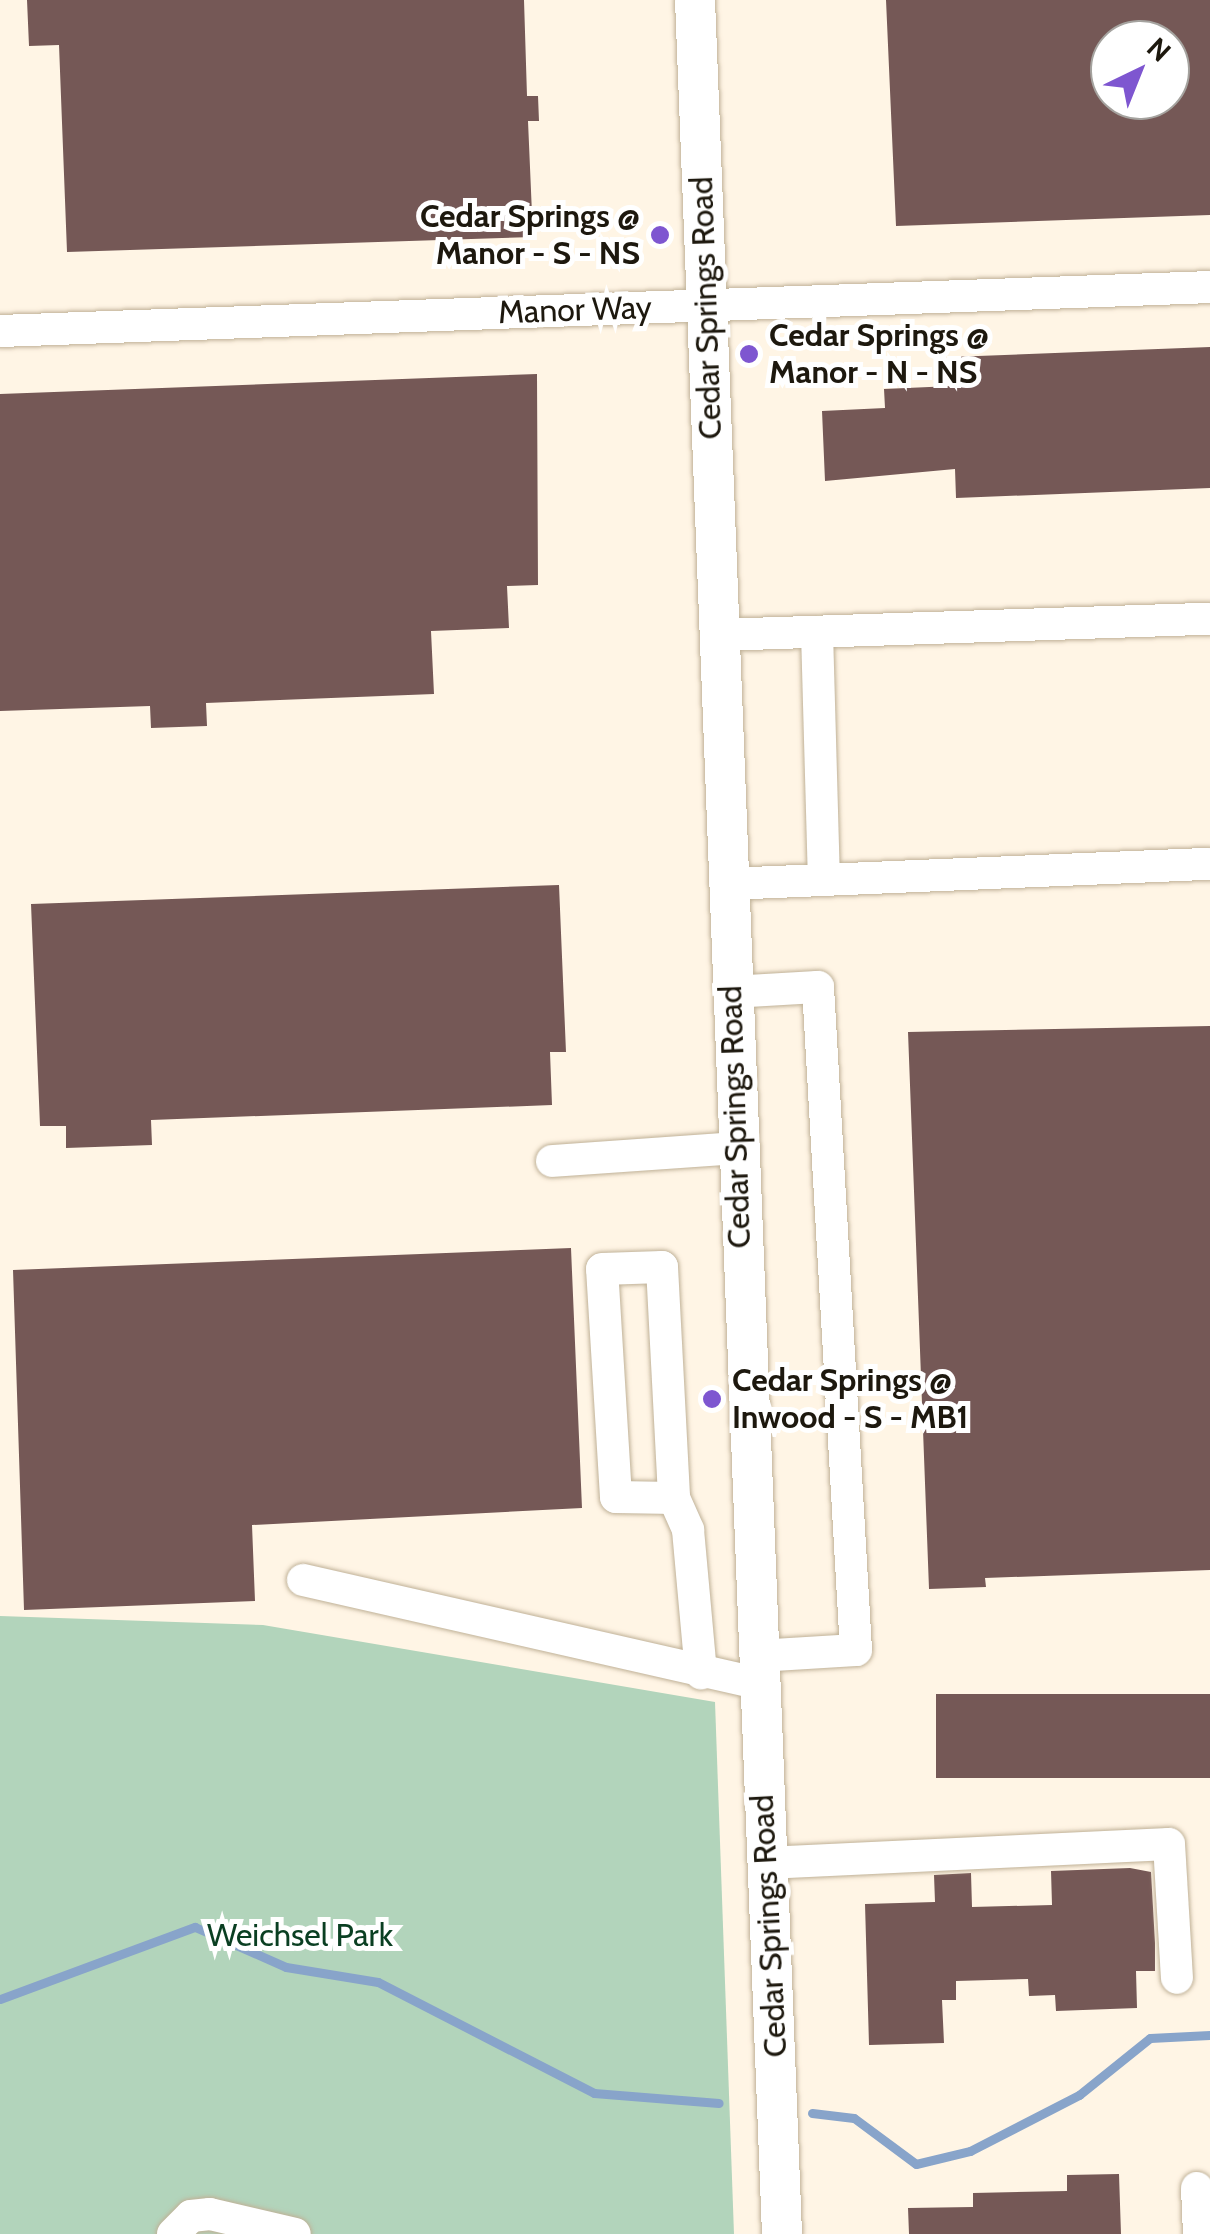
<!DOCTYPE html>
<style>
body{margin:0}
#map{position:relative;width:1210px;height:2234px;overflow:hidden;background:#fff5e5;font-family:Cabin,sans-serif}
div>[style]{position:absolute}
.green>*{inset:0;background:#b2d4bb}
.stream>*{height:9px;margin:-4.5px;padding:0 4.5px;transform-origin:4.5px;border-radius:4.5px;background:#88a4ca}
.building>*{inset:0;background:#755856;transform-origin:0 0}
.roads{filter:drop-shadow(0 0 2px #c0b197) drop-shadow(0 0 2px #c0b197)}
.minor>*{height:32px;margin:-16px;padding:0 16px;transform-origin:16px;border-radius:16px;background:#fff}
.major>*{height:40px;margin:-20px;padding:0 20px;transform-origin:20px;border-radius:20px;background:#fff}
.dots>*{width:28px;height:28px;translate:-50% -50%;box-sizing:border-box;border:5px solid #fff;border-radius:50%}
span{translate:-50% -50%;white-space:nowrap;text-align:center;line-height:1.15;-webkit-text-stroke:10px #fff;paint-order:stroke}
.poi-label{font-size:32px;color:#1d180e;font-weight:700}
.right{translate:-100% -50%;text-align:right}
.left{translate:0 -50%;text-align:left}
.street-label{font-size:32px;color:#1d180e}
.park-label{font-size:32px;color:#0a3f22}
.north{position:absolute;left:1090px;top:20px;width:100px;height:100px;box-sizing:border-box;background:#fff;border:2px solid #a5a39f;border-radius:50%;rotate:43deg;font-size:28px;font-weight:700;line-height:40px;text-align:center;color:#1d180e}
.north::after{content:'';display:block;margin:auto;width:35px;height:45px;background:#7e56d0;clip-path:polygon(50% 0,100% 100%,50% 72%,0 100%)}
</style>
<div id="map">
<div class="green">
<div style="clip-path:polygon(0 1616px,263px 1625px,715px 1702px,734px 2234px,0 2234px)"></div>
</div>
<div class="stream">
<div style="left:0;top:1999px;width:208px;rotate:-20.3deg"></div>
<div style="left:195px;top:1927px;width:99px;rotate:23.7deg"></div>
<div style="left:286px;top:1967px;width:93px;rotate:9.3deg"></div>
<div style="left:378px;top:1982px;width:243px;rotate:27.2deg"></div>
<div style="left:594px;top:2093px;width:125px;rotate:4.6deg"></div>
<div style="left:812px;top:2113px;width:42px;rotate:6.8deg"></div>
<div style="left:854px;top:2118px;width:77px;rotate:36.6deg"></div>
<div style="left:916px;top:2164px;width:56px;rotate:-13.5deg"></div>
<div style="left:970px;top:2151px;width:123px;rotate:-27.2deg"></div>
<div style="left:1079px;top:2095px;width:91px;rotate:-38.8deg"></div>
<div style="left:1150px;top:2038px;width:60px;rotate:-2.9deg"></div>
</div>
<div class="building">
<div style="clip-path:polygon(27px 0,524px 0,527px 96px,538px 96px,539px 121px,528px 121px,533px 237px,67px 252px,59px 45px,29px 46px)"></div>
<div style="clip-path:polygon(evenodd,886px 0,1210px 0,1210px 215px,896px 226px,886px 0,1110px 40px,1170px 40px,1170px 100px,1110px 100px,1110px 40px)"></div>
<div style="clip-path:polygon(1210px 347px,1210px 488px,956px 498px,955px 469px,825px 481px,822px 411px,885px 408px,884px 389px,952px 386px,951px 357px)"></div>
<div style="clip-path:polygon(537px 374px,538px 585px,507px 586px,509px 628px,431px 631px,434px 694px,206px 703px,207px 726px,151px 728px,150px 706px,0 711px,0 394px)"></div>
<div style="clip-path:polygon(559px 885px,566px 1052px,550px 1052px,552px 1105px,151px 1120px,152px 1145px,66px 1148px,66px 1126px,40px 1126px,31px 904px)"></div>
<div style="clip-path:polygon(1210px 1026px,1210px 1570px,985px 1578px,986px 1587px,929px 1589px,908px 1032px)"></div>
<div style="clip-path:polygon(571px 1248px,582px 1508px,252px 1525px,255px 1601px,24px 1610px,13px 1270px)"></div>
<div style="left:1210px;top:1694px;width:84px;height:274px;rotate:90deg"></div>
<div style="clip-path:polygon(1130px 1868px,1151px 1872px,1155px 1943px,1155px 1971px,1136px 1971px,1137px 2008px,1056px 2011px,1055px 1995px,1029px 1996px,1028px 1979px,956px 1981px,956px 2000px,942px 2000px,944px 2043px,869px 2045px,865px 1904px,935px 1902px,934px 1875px,971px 1873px,972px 1907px,1052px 1905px,1051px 1871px)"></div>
<div style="clip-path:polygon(1119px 2174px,1121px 2234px,909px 2234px,908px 2208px,973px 2207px,973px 2193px,1067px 2191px,1067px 2175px)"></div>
</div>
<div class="roads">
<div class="minor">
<div style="left:0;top:331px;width:1211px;rotate:-2.08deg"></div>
<div style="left:817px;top:632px;width:248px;rotate:88.4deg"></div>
<div style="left:718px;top:635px;width:492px;rotate:-1.9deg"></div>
<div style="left:727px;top:884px;width:483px;rotate:-2.4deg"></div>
<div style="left:730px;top:992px;width:88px;rotate:-3.3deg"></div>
<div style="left:818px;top:987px;width:664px;rotate:86.72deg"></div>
<div style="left:856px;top:1650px;width:99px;rotate:176.5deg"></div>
<div style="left:552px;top:1161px;width:184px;rotate:-4deg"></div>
<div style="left:674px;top:1498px;width:58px;rotate:-179deg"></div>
<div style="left:616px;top:1497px;width:228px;rotate:-93.5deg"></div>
<div style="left:602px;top:1269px;width:60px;rotate:-1.9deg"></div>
<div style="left:662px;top:1267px;width:231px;rotate:87deg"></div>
<div style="left:674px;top:1498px;width:35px;rotate:66deg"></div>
<div style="left:688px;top:1530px;width:144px;rotate:84.8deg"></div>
<div style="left:303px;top:1580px;width:467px;rotate:12.8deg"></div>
<div style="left:766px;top:1863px;width:403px;rotate:-2.7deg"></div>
<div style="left:1169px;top:1844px;width:134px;rotate:86.6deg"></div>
<div style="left:1197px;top:2188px;width:46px;rotate:87.5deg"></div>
<div style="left:173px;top:2234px;width:25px;rotate:-45deg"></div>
<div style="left:191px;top:2216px;width:19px;rotate:-6deg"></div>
<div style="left:210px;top:2214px;width:87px;rotate:13.2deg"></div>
</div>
<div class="major">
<div style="left:695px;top:0;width:2236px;rotate:87.77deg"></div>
</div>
</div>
<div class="dots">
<div style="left:660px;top:235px;background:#7e56d0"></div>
<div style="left:749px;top:354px;background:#7e56d0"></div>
<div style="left:712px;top:1399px;background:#7e56d0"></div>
</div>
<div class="poi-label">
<span class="right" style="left:640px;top:235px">Cedar Springs @<br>Manor - S - NS</span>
<span class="left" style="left:769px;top:354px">Cedar Springs @<br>Manor - N - NS</span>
<span class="left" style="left:732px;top:1399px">Cedar Springs @<br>Inwood - S - MB1</span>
</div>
<div class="street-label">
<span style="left:706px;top:308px;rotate:-92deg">Cedar Springs Road</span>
<span style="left:575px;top:310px;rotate:-2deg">Manor Way</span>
<span style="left:735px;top:1117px;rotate:-92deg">Cedar Springs Road</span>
<span style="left:769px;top:1926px;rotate:-93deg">Cedar Springs Road</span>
</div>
<div class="park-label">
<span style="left:300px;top:1935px">Weichsel Park</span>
</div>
<div class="north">N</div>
</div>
